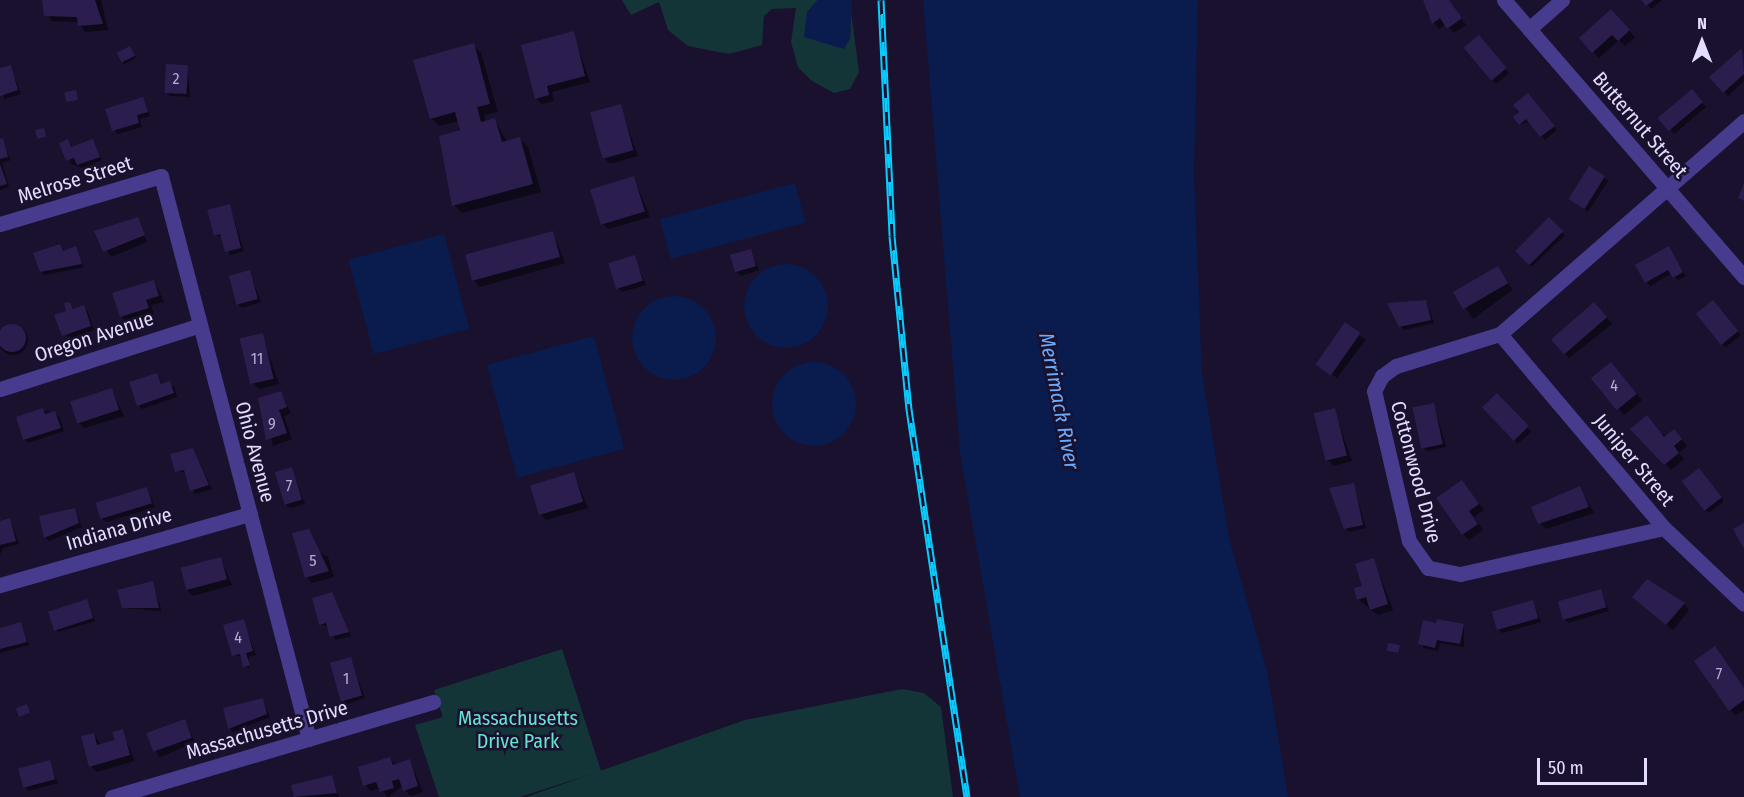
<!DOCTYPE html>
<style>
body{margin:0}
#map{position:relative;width:1744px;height:797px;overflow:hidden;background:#19112d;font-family:"Fira Sans Condensed",sans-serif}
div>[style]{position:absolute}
.green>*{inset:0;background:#143538}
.water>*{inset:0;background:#0a1b4e;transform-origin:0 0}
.round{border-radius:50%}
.shadow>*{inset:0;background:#0007;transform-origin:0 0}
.building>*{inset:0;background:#2c1d4f;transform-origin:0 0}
.street>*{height:15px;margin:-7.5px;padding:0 7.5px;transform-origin:7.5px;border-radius:7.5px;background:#473b8d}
.rail>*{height:7px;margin-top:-3.5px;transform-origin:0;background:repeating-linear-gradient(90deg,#19112d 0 14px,#09ccff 0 28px);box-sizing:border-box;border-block:2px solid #09ccff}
span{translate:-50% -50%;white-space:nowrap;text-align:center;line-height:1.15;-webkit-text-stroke:5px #19112d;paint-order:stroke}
.number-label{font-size:16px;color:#b7add3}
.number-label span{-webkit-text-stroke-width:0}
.street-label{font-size:20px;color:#e5ddff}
.park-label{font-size:20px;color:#64e4d2}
.water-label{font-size:21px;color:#6babff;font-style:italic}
.north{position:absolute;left:1672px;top:12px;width:60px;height:60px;-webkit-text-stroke:4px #19112d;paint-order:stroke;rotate:0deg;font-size:16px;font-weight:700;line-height:24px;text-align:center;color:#e5ddff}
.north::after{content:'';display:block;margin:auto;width:21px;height:27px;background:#e5ddff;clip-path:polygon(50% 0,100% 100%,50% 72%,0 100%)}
.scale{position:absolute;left:1537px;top:758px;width:110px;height:27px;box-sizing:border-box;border:3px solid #e5ddff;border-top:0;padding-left:8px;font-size:18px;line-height:21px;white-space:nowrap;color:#e5ddff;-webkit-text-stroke:4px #19112d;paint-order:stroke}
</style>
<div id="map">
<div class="green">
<div style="clip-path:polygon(622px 0,818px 0,807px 12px,850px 39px,851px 11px,859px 72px,850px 89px,834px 93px,812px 81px,798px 67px,791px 42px,796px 8px,772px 9px,764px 16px,762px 45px,729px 54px,688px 46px,668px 30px,659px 2px,631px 15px)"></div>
<div style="clip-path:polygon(562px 649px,601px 771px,520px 797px,439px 797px,415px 725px,443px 717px,434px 690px)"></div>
<div style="clip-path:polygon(902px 689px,924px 693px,941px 707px,953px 797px,526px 797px,745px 720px)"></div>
</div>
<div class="water">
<div style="clip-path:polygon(818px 0,852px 0,850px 39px,844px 49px,804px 37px,807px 12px)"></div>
<div style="clip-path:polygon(923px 0,1198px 0,1194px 174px,1202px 374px,1229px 538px,1267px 671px,1288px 797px,1020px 797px,960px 453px)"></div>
<div style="left:795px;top:183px;width:41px;height:140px;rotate:75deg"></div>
<div style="left:444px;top:234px;width:98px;height:99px;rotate:75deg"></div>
<div class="round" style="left:744px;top:264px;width:84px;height:84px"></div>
<div class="round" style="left:632px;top:296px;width:84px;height:84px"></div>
<div style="left:594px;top:336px;width:117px;height:111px;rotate:75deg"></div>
<div class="round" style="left:772px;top:362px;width:84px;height:84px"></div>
</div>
<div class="shadow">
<div style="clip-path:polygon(44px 0,101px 0,108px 30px,85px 32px,79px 22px,51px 21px)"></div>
<div style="clip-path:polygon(1425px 0,1449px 0,1466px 25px,1454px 33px,1446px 24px,1439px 29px,1426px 13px,1432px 10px)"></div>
<div style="clip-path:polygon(1643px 0,1662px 0,1651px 9px)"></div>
<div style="clip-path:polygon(1617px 17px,1635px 37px,1625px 46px,1619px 40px,1599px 58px,1593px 52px)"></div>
<div style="clip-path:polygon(573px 33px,590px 82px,552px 92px,554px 101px,542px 104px,536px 98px)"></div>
<div style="clip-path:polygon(1483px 41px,1509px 73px,1496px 84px,1492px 80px)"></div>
<div style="clip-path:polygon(473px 45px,481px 53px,498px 112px,484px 115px,486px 122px,495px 120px,507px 142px,520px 139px,528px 147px,541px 192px,462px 213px,454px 205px,459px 121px,439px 126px,431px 118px)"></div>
<div style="clip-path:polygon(131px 49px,136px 58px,124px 64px,123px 62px)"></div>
<div style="clip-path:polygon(1742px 50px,1744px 81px,1728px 96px,1711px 78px)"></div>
<div style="clip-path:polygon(187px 66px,190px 97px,170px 96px,166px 92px)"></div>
<div style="clip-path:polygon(11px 67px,21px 94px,4px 99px,0 70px)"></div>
<div style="clip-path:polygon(1691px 91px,1706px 107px,1674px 134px,1671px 130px)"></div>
<div style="clip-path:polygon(1532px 98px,1557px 130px,1545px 140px,1530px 122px,1520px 124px,1515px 105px)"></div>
<div style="clip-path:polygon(143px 99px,150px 116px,140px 119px,142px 127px,117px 134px,107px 110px)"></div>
<div style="clip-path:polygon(620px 106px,638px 156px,610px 164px,604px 158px)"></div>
<div style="clip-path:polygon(0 140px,11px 160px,2px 163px,9px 187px,0 190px)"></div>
<div style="clip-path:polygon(68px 141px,73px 148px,93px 141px,102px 160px,82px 168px,71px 164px)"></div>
<div style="clip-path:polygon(1604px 177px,1608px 181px,1588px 212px,1570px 199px)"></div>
<div style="clip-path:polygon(634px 178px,650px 217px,608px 229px,602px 223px)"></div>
<div style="clip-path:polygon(230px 206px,244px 251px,230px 255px,223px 238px,215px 235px)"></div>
<div style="clip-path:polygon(137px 219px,147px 242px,111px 257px,96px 232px)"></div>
<div style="left:1549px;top:219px;width:23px;height:45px;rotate:47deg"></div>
<div style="clip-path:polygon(553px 233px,565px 263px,480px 287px,474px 281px,468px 257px)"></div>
<div style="clip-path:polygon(60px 246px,65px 252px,75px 248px,84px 267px,45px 275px,41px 272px)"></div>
<div style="clip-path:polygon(1668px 248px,1686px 276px,1678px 280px,1672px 273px,1650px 286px,1647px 282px)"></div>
<div style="clip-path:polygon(750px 251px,759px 270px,741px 276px,737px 272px)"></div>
<div style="clip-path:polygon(634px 256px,646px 285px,622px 292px,618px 288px)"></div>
<div style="left:1497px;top:268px;width:27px;height:49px;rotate:54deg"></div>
<div style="clip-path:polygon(249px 272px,261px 302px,242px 308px,238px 304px)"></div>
<div style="clip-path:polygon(154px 281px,164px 302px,151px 305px,154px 314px,127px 322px,121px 316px)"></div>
<div style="clip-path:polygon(1426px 301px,1434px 323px,1404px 330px,1389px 305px)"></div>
<div style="clip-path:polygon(70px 303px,74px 310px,87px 310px,94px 330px,67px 339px)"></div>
<div style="clip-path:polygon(1716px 306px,1741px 335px,1726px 347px,1722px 344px)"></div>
<div style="clip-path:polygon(1600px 309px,1612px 324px,1569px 358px,1563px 352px)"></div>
<div style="left:1345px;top:324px;width:26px;height:48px;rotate:37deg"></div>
<div class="round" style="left:-2px;top:325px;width:30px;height:30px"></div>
<div style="clip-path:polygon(262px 335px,279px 384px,259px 389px,253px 383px)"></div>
<div style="clip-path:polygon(1617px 370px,1642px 400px,1624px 415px,1593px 379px)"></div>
<div style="clip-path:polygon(157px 374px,163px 385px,174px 386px,177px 397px,142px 409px,138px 405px)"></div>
<div style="clip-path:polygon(112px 390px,124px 416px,84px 428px,78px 422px)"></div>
<div style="clip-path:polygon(280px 392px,291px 413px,284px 416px,292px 439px,273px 446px,260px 399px)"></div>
<div style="left:1497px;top:395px;width:50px;height:18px;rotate:47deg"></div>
<div style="clip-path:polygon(1434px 405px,1446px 447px,1427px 451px,1424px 448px)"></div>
<div style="clip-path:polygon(43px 410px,59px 416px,64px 431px,28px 443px,24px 439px)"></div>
<div style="clip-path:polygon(1334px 410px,1352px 461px,1334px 466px,1328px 460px)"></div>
<div style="clip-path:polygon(1632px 430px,1679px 437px,1687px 446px,1679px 453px,1684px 459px,1671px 470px)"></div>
<div style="clip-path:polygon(193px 449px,212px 489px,195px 494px,187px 473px,176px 471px)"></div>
<div style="clip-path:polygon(292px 469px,305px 504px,290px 508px,286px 505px)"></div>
<div style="clip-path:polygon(574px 474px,588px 508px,546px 520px,540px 514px)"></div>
<div style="clip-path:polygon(1703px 474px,1724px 501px,1709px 513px,1705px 510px)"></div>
<div style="clip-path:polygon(1462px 482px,1484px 510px,1474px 517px,1483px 530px,1469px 540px,1463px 534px)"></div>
<div style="clip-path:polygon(1353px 484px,1366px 528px,1349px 532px,1345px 528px)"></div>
<div style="clip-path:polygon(147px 488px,155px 507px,106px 522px,102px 518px)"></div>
<div style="clip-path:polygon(1580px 488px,1594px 513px,1546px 529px,1540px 523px)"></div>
<div style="clip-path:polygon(75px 510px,82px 527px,49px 541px,45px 537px)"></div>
<div style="clip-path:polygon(10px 519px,19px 544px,3px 548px,0 555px,0 522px)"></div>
<div style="clip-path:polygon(308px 530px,319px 552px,328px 557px,334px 577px,312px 583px,306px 577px)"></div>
<div style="clip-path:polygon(221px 559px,232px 585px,193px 596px,187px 590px)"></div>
<div style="clip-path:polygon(1374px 560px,1393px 610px,1378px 615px,1359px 600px,1356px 589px,1364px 587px)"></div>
<div style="clip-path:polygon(152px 583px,162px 611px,123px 608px)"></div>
<div style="clip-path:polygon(1601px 591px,1609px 611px,1568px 623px,1564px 619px)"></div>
<div style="clip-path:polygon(331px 594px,351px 636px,335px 640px,329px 627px,320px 624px)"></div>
<div style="clip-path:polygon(87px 600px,95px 621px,58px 632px,55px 628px)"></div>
<div style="clip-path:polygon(1533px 602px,1541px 622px,1502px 633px,1498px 629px)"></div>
<div style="clip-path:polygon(1640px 603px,1684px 604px,1689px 610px,1673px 630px)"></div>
<div style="clip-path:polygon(243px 620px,256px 655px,249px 657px,249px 670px,242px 657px,233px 655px)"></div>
<div style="clip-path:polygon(1424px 622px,1464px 625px,1464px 647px,1440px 643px,1438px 651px,1423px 648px)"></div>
<div style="clip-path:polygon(21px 624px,29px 645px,0 653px,0 629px)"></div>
<div style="clip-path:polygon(350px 659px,365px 698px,347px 704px,343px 700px)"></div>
<div style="clip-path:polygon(1744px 688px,1744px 710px,1736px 715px,1730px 710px)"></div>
<div style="clip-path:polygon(263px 700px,270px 717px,233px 732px,230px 728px)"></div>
<div style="left:185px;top:720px;width:24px;height:39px;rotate:66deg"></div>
<div style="clip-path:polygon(122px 731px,135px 761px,97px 772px,91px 766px,94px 734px,101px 745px,116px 741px)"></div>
<div style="clip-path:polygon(390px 759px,396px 765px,410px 761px,423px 792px,410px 796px,402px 786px,388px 797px,380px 788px,371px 791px,365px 785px)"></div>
<div style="clip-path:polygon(49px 762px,58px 783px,29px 791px,25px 787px)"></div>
<div style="clip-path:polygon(332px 777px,339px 797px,296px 797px,293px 786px)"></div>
</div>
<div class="building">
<div style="clip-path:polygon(42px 0,95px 0,103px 24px,78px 26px,77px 17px,44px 16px)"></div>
<div style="clip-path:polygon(1423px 0,1449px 0,1462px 18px,1447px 29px,1440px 18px,1432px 24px)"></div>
<div style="clip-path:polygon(1641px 0,1654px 0,1646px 6px)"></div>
<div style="clip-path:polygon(1611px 9px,1630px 30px,1618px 41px,1612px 35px,1592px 53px,1579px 38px)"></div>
<div style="clip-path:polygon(574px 31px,585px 76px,547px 86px,549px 95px,535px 99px,521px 45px)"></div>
<div style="left:1479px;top:35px;width:43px;height:20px;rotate:50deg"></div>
<div style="clip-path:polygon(474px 43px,490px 104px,477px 107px,481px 122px,495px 118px,502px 142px,520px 137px,533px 184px,452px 206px,439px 136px,460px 130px,455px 112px,430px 119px,413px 60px)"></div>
<div style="left:130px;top:46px;width:11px;height:15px;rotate:63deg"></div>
<div style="clip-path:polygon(1742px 48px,1744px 74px,1723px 93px,1709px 77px)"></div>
<div style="left:166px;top:64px;width:22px;height:29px;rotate:3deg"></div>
<div style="clip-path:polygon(11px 65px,18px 90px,0 96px,0 68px)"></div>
<div style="left:1692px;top:89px;width:17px;height:45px;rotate:50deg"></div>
<div style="left:76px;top:90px;width:10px;height:12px;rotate:79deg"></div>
<div style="clip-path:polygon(1528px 93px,1555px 126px,1540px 137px,1526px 119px,1519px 125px,1513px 117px,1519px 112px,1513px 105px)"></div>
<div style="clip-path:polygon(143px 97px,148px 112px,137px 115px,139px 123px,112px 131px,105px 109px)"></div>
<div style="left:621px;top:104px;width:48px;height:32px;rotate:75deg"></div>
<div style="left:44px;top:128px;width:9px;height:9px;rotate:77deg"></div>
<div style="clip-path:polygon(3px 138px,8px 157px,0 159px,0 139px)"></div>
<div style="clip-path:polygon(68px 139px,71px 147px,93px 139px,100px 157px,77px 165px,74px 158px,66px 161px,59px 143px)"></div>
<div style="clip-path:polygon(0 164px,7px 184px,0 186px)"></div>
<div style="left:1589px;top:166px;width:19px;height:39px;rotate:32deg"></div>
<div style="left:634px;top:176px;width:37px;height:46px;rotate:73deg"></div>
<div style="clip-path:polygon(1744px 183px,1744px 201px,1738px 198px)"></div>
<div style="clip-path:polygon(230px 204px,241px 248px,225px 252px,220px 234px,214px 236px,207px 210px)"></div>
<div style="clip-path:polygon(138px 217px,145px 235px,103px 252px,94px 231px)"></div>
<div style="left:1549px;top:217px;width:20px;height:48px;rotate:45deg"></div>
<div style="left:553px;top:231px;width:27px;height:91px;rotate:75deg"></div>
<div style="clip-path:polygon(60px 244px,63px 251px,76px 246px,82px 264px,40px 272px,33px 253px)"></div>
<div style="clip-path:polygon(1669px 246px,1683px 272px,1673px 278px,1668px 270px,1645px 283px,1635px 265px)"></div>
<div style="left:751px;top:249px;width:18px;height:22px;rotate:74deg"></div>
<div style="left:635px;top:255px;width:27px;height:28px;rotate:73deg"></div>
<div style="left:1498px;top:266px;width:20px;height:52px;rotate:60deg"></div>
<div style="left:250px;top:270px;width:30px;height:22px;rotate:75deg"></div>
<div style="clip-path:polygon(154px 280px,159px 296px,146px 300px,149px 308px,120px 317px,112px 293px)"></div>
<div style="clip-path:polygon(1426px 300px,1431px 320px,1399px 327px,1387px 303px)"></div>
<div style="left:1713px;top:300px;width:40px;height:22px;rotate:51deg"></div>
<div style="clip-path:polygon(70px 302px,73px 309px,84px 305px,91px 326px,62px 336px,54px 315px,66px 311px,64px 303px)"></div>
<div style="left:1594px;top:302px;width:20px;height:57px;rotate:49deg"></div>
<div style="left:1345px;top:322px;width:19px;height:52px;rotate:35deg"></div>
<div class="round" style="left:-2px;top:324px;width:28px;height:28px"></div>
<div style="left:263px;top:333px;width:47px;height:24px;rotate:77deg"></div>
<div style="left:1611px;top:362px;width:41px;height:26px;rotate:51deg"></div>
<div style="clip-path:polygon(157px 373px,161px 384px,170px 381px,174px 393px,137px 406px,129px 382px)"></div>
<div style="left:112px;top:388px;width:23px;height:44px;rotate:72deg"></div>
<div style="clip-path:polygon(281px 391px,287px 407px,279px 410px,287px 433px,266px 440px,258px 398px)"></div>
<div style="left:1497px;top:393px;width:46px;height:21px;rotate:46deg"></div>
<div style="left:1434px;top:403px;width:42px;height:22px;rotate:78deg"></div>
<div style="clip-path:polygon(43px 408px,45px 414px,55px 411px,61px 428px,23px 440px,16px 417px)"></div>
<div style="left:1335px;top:408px;width:49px;height:22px;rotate:76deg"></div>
<div style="clip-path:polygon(1647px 415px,1664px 437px,1674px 429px,1682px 439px,1674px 446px,1679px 453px,1664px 465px,1630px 429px)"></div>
<div style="clip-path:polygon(193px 448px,209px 485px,190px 491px,184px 470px,175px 472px,170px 454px)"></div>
<div style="left:292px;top:467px;width:34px;height:18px;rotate:73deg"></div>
<div style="left:1699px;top:468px;width:37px;height:22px;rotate:52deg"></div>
<div style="left:574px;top:472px;width:31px;height:46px;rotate:73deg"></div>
<div style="clip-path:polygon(1462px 480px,1479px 504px,1469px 511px,1478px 524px,1462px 535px,1436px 498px)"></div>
<div style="clip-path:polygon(1354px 483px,1363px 525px,1344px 529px,1329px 488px)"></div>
<div style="clip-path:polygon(1580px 486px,1589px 507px,1538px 524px,1531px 507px)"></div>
<div style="left:147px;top:487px;width:17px;height:54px;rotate:73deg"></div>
<div style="clip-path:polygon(75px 508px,79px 523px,44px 538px,39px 516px)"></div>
<div style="clip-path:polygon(10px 518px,16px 541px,0 545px,0 521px)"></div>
<div style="clip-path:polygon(1744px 523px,1744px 549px,1733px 529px)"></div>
<div style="clip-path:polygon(309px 529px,329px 571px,305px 578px,292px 533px)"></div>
<div style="left:221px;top:557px;width:23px;height:42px;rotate:75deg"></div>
<div style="clip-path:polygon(1374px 558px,1388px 604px,1370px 610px,1366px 597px,1357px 600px,1354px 588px,1362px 586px,1355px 564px)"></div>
<div style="clip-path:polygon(1647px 579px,1685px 603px,1666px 625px,1632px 597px)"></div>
<div style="clip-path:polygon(153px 581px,159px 608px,122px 608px,117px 590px)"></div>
<div style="left:1601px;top:589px;width:19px;height:45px;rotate:74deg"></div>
<div style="clip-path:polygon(332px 592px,349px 632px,330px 637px,326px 623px,319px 625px,312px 598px)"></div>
<div style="left:87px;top:599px;width:20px;height:41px;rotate:72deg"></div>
<div style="left:1533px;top:600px;width:19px;height:43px;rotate:74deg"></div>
<div style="clip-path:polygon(244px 619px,253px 651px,246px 653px,250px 665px,243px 667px,240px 654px,232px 656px,223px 625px)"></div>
<div style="clip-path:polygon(1437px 619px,1464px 624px,1460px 644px,1437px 640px,1435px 648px,1418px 644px,1423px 620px,1436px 623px)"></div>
<div style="clip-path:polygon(21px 622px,27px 642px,0 649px,0 628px)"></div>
<div style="left:1388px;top:643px;width:12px;height:8px;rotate:9deg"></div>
<div style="clip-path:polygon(1715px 646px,1744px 688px,1744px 700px,1729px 711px,1694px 661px)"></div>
<div style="left:351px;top:657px;width:40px;height:22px;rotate:74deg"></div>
<div style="clip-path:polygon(263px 698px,267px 714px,228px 729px,223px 708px)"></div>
<div style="left:27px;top:704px;width:9px;height:12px;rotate:69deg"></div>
<div style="left:185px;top:719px;width:20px;height:41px;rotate:70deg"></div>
<div style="clip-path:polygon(123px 729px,130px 755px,89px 767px,81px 736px,94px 733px,97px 745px,115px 740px,112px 732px)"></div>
<div style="clip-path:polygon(390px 757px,393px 765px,410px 759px,418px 786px,403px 791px,399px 779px,392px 781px,394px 788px,380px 792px,376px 782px,363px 786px,358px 767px)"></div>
<div style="left:50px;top:760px;width:20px;height:33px;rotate:75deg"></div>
<div style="clip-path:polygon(332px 775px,337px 793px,294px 797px,291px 785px)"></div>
</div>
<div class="street">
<div style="left:1504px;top:0;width:367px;rotate:49.1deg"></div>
<div style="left:1529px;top:29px;width:44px;rotate:-41.3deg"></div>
<div style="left:0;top:224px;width:168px;rotate:-16.6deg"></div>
<div style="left:161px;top:176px;width:582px;rotate:75.27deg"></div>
<div style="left:1500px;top:334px;width:254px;rotate:49.8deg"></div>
<div style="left:1664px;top:528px;width:110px;rotate:43.5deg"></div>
<div style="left:0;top:389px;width:210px;rotate:-17.7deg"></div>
<div style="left:1664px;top:528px;width:209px;rotate:167.3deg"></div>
<div style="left:1460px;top:574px;width:33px;rotate:-169deg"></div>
<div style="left:1428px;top:568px;width:33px;rotate:-125deg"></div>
<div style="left:1409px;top:541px;width:154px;rotate:-103.1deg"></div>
<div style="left:1374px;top:391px;width:17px;rotate:-62deg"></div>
<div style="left:1382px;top:376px;width:17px;rotate:-36deg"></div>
<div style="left:1396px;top:366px;width:109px;rotate:-17.1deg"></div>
<div style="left:1500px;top:334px;width:324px;rotate:-41.1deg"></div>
<div style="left:0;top:585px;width:260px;rotate:-15.9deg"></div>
<div style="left:112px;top:797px;width:335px;rotate:-16.5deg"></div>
</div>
<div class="rail">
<div style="left:881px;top:0;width:236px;rotate:87.3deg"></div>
<div style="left:892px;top:236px;width:174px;rotate:84.4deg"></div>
<div style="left:909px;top:409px;width:392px;rotate:81.5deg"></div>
</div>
<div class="number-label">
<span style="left:176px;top:79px">2</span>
<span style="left:257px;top:359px">11</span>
<span style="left:1614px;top:386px">4</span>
<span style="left:272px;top:424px">9</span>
<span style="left:289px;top:486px">7</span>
<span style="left:313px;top:561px">5</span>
<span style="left:238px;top:638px">4</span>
<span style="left:1719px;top:674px">7</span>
<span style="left:346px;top:679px">1</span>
</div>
<div class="street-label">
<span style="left:1640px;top:125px;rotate:49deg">Butternut Street</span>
<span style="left:75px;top:180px;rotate:-17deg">Melrose Street</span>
<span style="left:94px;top:337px;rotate:-18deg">Oregon Avenue</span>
<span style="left:255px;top:452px;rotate:75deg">Ohio Avenue</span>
<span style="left:1634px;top:460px;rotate:50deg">Juniper Street</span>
<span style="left:1416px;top:472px;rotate:75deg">Cottonwood Drive</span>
<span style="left:119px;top:529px;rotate:-16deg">Indiana Drive</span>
<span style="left:267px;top:730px;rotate:-16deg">Massachusetts Drive</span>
</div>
<div class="park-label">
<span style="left:518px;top:730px">Massachusetts<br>Drive Park</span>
</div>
<div class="water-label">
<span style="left:1059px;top:401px;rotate:79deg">Merrimack River</span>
</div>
<div class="north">N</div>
<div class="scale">50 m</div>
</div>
